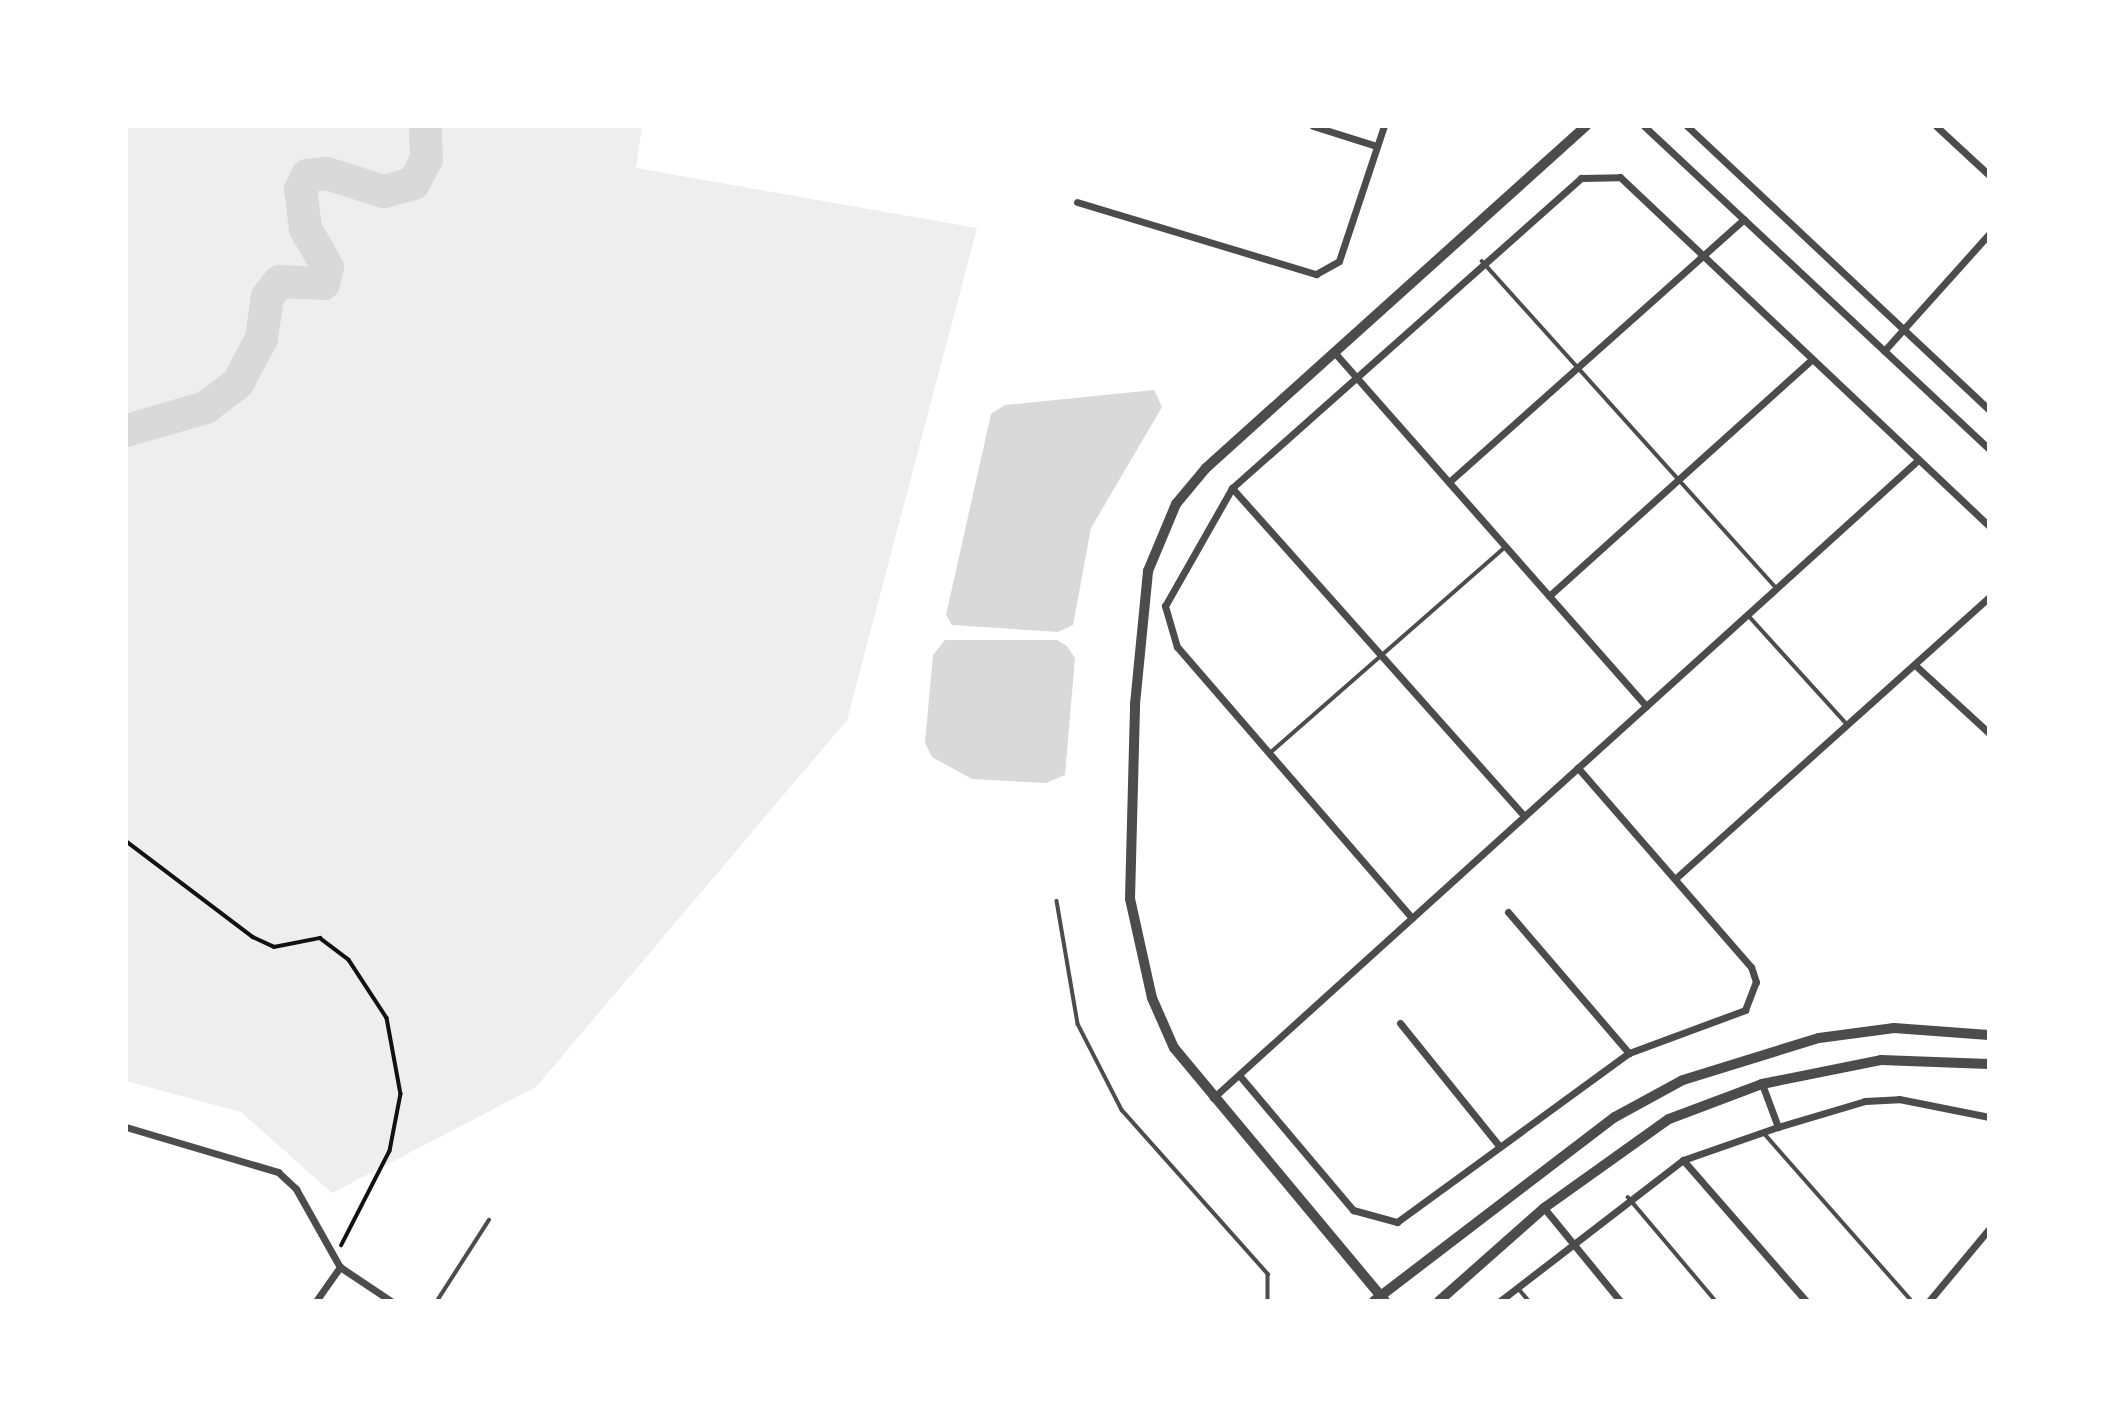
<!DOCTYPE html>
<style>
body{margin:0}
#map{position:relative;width:2115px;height:1427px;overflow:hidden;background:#fff;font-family:"Noto Sans",sans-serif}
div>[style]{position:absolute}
.green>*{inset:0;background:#eee}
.water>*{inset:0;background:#d9d9d9}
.river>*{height:33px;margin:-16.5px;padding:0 16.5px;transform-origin:16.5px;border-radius:16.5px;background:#d9d9d9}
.path>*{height:3.5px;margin:-1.75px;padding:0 1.75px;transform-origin:1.75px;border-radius:1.75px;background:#111}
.service>*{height:3.5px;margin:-1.75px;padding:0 1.75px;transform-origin:1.75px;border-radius:1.75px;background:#4c4c4c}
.minor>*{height:7px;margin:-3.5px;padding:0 3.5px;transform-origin:3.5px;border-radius:3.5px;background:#4c4c4c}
.tertiary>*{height:10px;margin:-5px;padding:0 5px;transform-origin:5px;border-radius:5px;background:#4c4c4c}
span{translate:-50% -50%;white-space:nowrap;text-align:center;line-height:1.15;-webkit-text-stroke:6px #fff;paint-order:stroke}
.frame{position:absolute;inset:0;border:128px solid #fff;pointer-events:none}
</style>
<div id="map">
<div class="green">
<div style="clip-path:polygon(126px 126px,642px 126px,636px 168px,977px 228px,847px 720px,536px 1087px,332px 1193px,241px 1112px,126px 1081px)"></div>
</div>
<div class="water">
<div style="clip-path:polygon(1154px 390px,1162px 407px,1091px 528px,1073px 625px,1058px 632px,952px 625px,946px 615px,991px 414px,1005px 405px)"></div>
<div style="clip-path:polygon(945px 640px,1057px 640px,1067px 646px,1075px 658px,1065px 775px,1046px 783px,972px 779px,932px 757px,925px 743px,933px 655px)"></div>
</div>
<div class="river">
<div style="left:126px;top:430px;width:82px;rotate:-16.2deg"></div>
<div style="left:205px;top:407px;width:40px;rotate:-37deg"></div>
<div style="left:237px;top:383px;width:51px;rotate:-61.9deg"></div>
<div style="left:261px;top:338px;width:42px;rotate:-81.9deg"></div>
<div style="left:267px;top:296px;width:19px;rotate:-51deg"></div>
<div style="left:279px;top:281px;width:44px;rotate:2.6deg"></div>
<div style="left:323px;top:283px;width:16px;rotate:-76deg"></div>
<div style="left:327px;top:267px;width:45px;rotate:-119.4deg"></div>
<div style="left:305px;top:228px;width:39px;rotate:-97deg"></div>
<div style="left:300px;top:189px;width:16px;rotate:-63deg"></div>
<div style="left:307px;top:175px;width:19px;rotate:-6deg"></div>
<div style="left:326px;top:173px;width:60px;rotate:17.5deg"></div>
<div style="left:383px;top:191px;width:31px;rotate:-15deg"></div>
<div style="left:413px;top:183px;width:27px;rotate:-62deg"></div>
<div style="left:426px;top:159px;width:33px;rotate:-92deg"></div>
</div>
<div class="path">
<div style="left:126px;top:841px;width:159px;rotate:37.1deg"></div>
<div style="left:253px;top:937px;width:23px;rotate:25deg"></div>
<div style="left:274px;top:947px;width:47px;rotate:-11.1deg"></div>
<div style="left:320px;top:938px;width:36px;rotate:37deg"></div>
<div style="left:349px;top:960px;width:69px;rotate:56.8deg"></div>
<div style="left:387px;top:1018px;width:77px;rotate:79.6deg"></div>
<div style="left:401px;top:1094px;width:58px;rotate:100.9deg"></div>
<div style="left:390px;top:1151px;width:106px;rotate:117.1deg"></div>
</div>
<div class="service">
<div style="left:1482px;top:261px;width:439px;rotate:48deg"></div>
<div style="left:1748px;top:615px;width:146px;rotate:47.8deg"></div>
<div style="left:1270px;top:753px;width:311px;rotate:-41.2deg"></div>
<div style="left:1057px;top:901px;width:125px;rotate:80.3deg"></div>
<div style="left:1078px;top:1024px;width:97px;rotate:62.9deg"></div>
<div style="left:1122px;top:1110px;width:220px;rotate:48.3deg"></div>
<div style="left:1268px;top:1274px;width:27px;rotate:90deg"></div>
<div style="left:1763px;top:1132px;width:225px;rotate:48.6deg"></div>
<div style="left:1628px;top:1197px;width:136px;rotate:49.8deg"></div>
<div style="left:1519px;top:1289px;width:16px;rotate:50deg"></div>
<div style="left:437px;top:1301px;width:96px;rotate:-57.3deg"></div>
</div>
<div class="minor">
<div style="left:1313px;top:126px;width:67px;rotate:17.4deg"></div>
<div style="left:1644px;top:126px;width:473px;rotate:43.1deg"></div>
<div style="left:1687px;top:126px;width:415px;rotate:43.2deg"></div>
<div style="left:1936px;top:126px;width:72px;rotate:42.8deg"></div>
<div style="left:1077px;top:202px;width:250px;rotate:16.8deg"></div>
<div style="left:1316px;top:274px;width:26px;rotate:-29deg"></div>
<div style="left:1339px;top:261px;width:142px;rotate:-71.6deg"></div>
<div style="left:1884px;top:351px;width:157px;rotate:-48.1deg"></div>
<div style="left:1334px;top:352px;width:472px;rotate:48.6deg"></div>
<div style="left:1449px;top:482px;width:395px;rotate:-41.7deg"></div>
<div style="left:1232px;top:488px;width:439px;rotate:48.3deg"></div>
<div style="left:1549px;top:596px;width:353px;rotate:-42deg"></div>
<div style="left:1915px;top:665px;width:100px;rotate:42.6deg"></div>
<div style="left:1676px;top:878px;width:421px;rotate:-41.9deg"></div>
<div style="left:1508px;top:912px;width:186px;rotate:49.4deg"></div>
<div style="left:1412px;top:918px;width:359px;rotate:-130.9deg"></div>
<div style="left:1177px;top:647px;width:43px;rotate:-106.3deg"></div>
<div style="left:1165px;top:606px;width:136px;rotate:-60.4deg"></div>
<div style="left:1232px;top:488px;width:467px;rotate:-41.6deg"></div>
<div style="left:1581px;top:178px;width:39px;rotate:-1deg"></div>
<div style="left:1620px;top:177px;width:508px;rotate:43.4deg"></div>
<div style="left:1400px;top:1023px;width:159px;rotate:51.1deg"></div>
<div style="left:1239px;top:1075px;width:177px;rotate:49.8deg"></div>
<div style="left:1353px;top:1210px;width:46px;rotate:15.3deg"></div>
<div style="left:1397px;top:1222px;width:287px;rotate:-36.1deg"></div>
<div style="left:1629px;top:1053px;width:124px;rotate:-20.3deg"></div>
<div style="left:1745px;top:1010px;width:30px;rotate:-69deg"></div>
<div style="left:1756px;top:982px;width:16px;rotate:-108deg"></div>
<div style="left:1751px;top:967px;width:264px;rotate:-131deg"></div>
<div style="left:1762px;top:1084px;width:46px;rotate:69.6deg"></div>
<div style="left:1778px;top:1127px;width:91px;rotate:-16.6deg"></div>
<div style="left:1865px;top:1101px;width:34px;rotate:-3deg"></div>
<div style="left:1899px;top:1099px;width:92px;rotate:11.3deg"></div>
<div style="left:1213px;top:1098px;width:951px;rotate:-42.14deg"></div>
<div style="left:126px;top:1127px;width:159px;rotate:16.5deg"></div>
<div style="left:278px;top:1172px;width:25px;rotate:43deg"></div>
<div style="left:296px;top:1189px;width:90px;rotate:60.6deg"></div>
<div style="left:340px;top:1267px;width:61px;rotate:33.7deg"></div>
<div style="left:1683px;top:1160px;width:187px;rotate:48.9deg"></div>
<div style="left:1544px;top:1208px;width:120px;rotate:50.7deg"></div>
<div style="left:316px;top:1301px;width:42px;rotate:-54.8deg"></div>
<div style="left:1500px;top:1301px;width:231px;rotate:-37.6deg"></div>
<div style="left:1683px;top:1160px;width:101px;rotate:-19.2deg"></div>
<div style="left:1929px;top:1301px;width:94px;rotate:-50.2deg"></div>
</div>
<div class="tertiary">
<div style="left:1374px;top:1301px;width:303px;rotate:-37.4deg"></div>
<div style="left:1615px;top:1117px;width:77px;rotate:-28.6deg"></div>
<div style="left:1683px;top:1080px;width:142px;rotate:-17.2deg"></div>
<div style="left:1819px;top:1038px;width:76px;rotate:-7.6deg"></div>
<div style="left:1894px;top:1028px;width:95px;rotate:4.2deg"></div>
<div style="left:1385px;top:1301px;width:329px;rotate:-129.8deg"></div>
<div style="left:1174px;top:1048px;width:55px;rotate:-113.7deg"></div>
<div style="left:1152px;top:998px;width:101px;rotate:-102.5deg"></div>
<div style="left:1130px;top:899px;width:195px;rotate:-88.5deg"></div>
<div style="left:1135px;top:704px;width:134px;rotate:-84.4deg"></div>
<div style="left:1148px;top:571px;width:73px;rotate:-67.3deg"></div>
<div style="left:1176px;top:504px;width:47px;rotate:-50.2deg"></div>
<div style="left:1206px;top:468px;width:511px;rotate:-41.99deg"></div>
<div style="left:1439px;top:1301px;width:140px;rotate:-41.5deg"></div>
<div style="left:1544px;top:1208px;width:153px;rotate:-35.5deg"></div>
<div style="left:1669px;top:1119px;width:99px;rotate:-20.6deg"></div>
<div style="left:1762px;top:1084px;width:121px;rotate:-11.4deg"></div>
<div style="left:1881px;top:1060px;width:108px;rotate:2.1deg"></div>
</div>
<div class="frame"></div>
</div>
